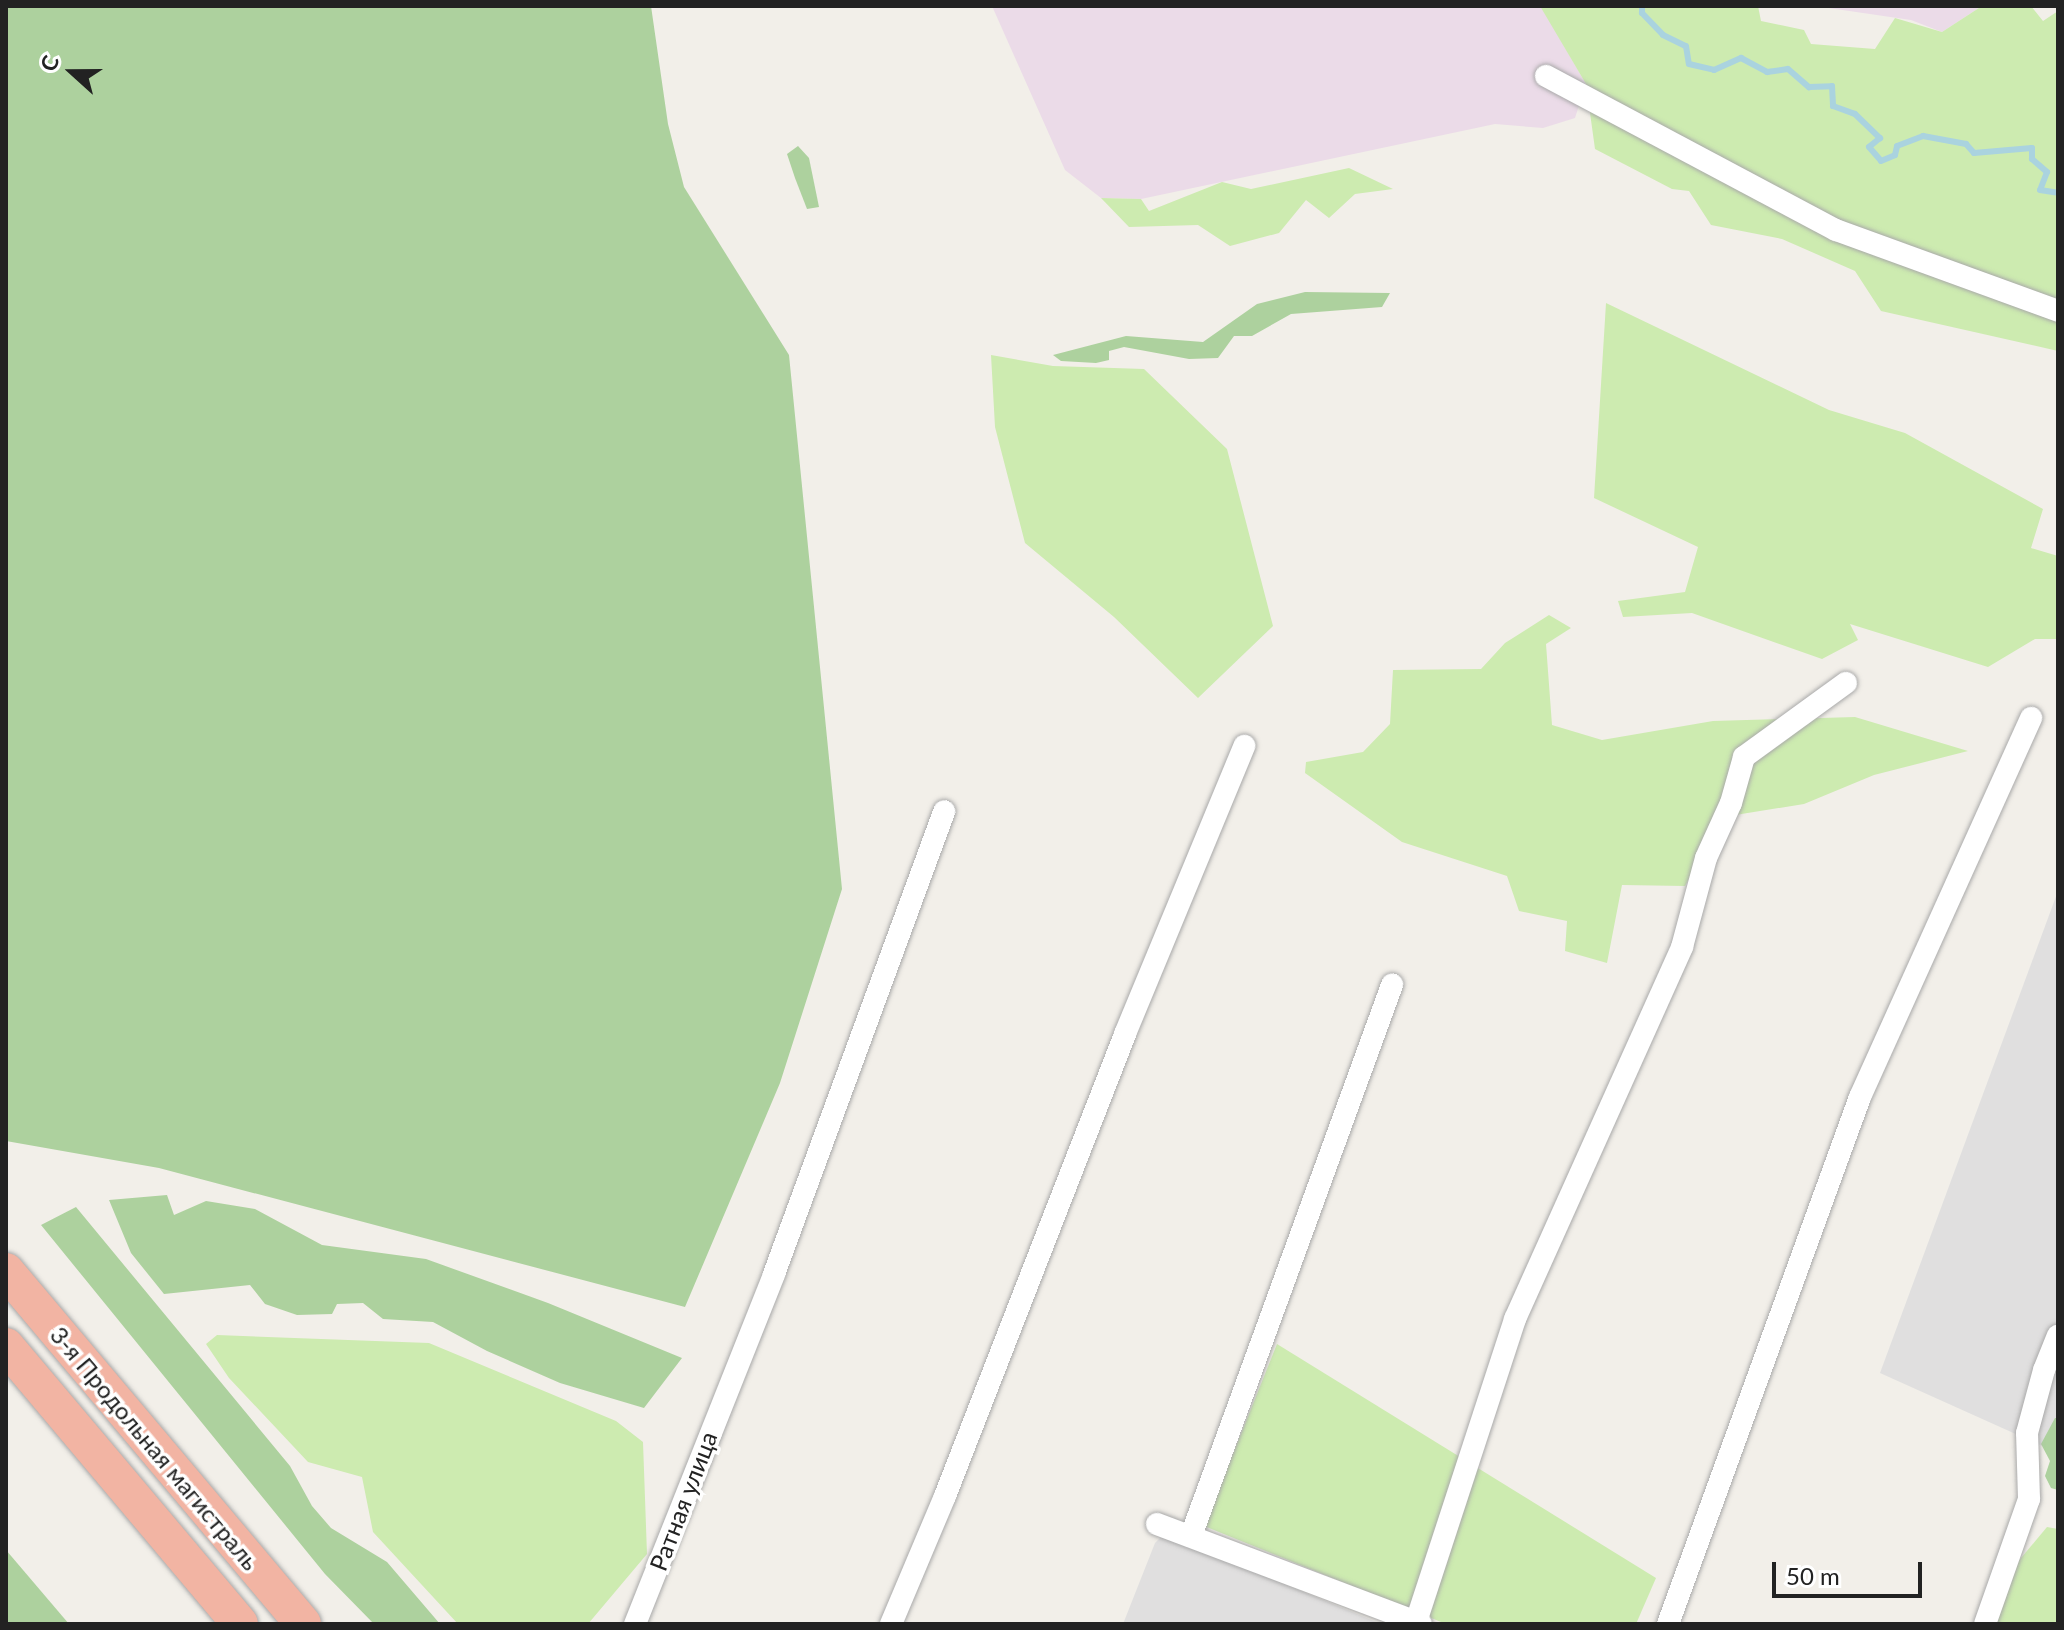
<!DOCTYPE html>
<meta charset="utf-8">
<style>
body{margin:0}
#map{position:relative;width:2064px;height:1630px;overflow:hidden;background:#f2efe9;font-family:Lato,sans-serif}
div>[style]{position:absolute}
.residential>*{inset:0;background:#e0dfdf}
.industrial>*{inset:0;background:#ebdbe8}
.grass>*{inset:0;background:#cdebb0}
.forest>*{inset:0;background:#add19e}
.stream>*{height:6px;margin:-3px;padding:0 3px;transform-origin:3px;border-radius:3px;background:#aad3df}
.roads{filter:drop-shadow(0 0 2px #a9a9a9) drop-shadow(0 0 2px #a9a9a9)}
.minor>*{height:22px;margin:-11px;padding:0 11px;transform-origin:11px;border-radius:11px;background:#fff}
.trunk>*{height:36px;margin:-18px;padding:0 18px;transform-origin:18px;border-radius:18px;background:#f2b4a3}
span{translate:-50% -50%;white-space:nowrap;text-align:center;line-height:1.15;-webkit-text-stroke:7px #fff;paint-order:stroke}
.street-label{font-size:24px;color:#222}
.frame{position:absolute;inset:0;border:8px solid #222;pointer-events:none}
.north{position:absolute;left:32px;top:32px;width:80px;height:80px;-webkit-text-stroke:6px #fff;paint-order:stroke;rotate:291deg;font-size:22px;font-weight:700;line-height:32px;text-align:center;color:#222}
.north::after{content:'';display:block;margin:auto;width:28px;height:36px;background:#222;clip-path:polygon(50% 0,100% 100%,50% 72%,0 100%)}
.scale{position:absolute;left:1772px;top:1562px;width:150px;height:36px;box-sizing:border-box;border:4px solid #222;border-top:0;padding-left:10px;font-size:24px;line-height:28px;white-space:nowrap;color:#222;-webkit-text-stroke:6px #fff;paint-order:stroke}
</style>
<div id="map">
<div class="residential">
<div style="clip-path:polygon(2058px 891px,2058px 1453px,1880px 1373px)"></div>
<div style="clip-path:polygon(1164px 1534px,1381px 1624px,1123px 1624px,1155px 1543px)"></div>
</div>
<div class="industrial">
<div style="clip-path:polygon(992px 6px,1541px 6px,1586px 84px,1575px 118px,1543px 128px,1495px 124px,1141px 199px,1101px 198px,1065px 170px)"></div>
<div style="clip-path:polygon(1815px 6px,1982px 6px,1942px 32px,1911px 20px)"></div>
</div>
<div class="grass">
<div style="clip-path:polygon(1540px 6px,1758px 6px,1761px 21px,1804px 30px,1811px 44px,1875px 49px,1895px 18px,1942px 32px,1982px 6px,2031px 6px,2043px 21px,2058px 11px,2058px 351px,1881px 311px,1855px 271px,1782px 239px,1711px 225px,1689px 191px,1672px 189px,1595px 149px,1586px 84px)"></div>
<div style="clip-path:polygon(1349px 168px,1393px 189px,1355px 194px,1329px 218px,1306px 200px,1279px 233px,1230px 246px,1198px 225px,1129px 227px,1101px 198px,1141px 199px,1149px 211px,1222px 182px,1251px 189px)"></div>
<div style="clip-path:polygon(1606px 303px,1829px 410px,1905px 433px,2043px 509px,2031px 548px,2058px 556px,2058px 639px,2035px 639px,1988px 667px,1850px 624px,1858px 640px,1822px 659px,1692px 613px,1623px 617px,1618px 601px,1685px 592px,1698px 547px,1594px 498px)"></div>
<div style="clip-path:polygon(991px 355px,1053px 366px,1144px 369px,1227px 449px,1273px 626px,1198px 698px,1114px 617px,1025px 543px,995px 427px)"></div>
<div style="clip-path:polygon(1549px 615px,1571px 628px,1546px 644px,1552px 725px,1602px 740px,1713px 721px,1855px 717px,1968px 751px,1874px 775px,1804px 804px,1723px 817px,1685px 886px,1622px 885px,1607px 963px,1565px 951px,1567px 921px,1519px 911px,1507px 876px,1402px 842px,1305px 773px,1306px 762px,1363px 752px,1390px 724px,1393px 670px,1481px 669px,1505px 643px)"></div>
<div style="clip-path:polygon(217px 1335px,429px 1343px,616px 1421px,643px 1442px,647px 1554px,588px 1624px,458px 1624px,373px 1532px,362px 1477px,308px 1462px,229px 1378px,206px 1344px)"></div>
<div style="clip-path:polygon(1277px 1344px,1656px 1578px,1636px 1624px,1446px 1624px,1204px 1526px)"></div>
<div style="clip-path:polygon(2047px 1527px,2058px 1529px,2058px 1624px,1995px 1624px,2016px 1564px)"></div>
</div>
<div class="forest">
<div style="clip-path:polygon(6px 6px,651px 6px,668px 124px,684px 187px,789px 355px,842px 889px,780px 1083px,685px 1307px,159px 1168px,6px 1141px)"></div>
<div style="clip-path:polygon(798px 146px,809px 158px,819px 207px,807px 209px,795px 178px,787px 154px)"></div>
<div style="clip-path:polygon(1305px 292px,1390px 293px,1382px 307px,1291px 314px,1252px 336px,1234px 336px,1218px 358px,1189px 359px,1124px 347px,1109px 351px,1109px 360px,1096px 363px,1061px 361px,1053px 355px,1126px 336px,1203px 342px,1257px 304px)"></div>
<div style="clip-path:polygon(167px 1195px,174px 1215px,206px 1201px,255px 1209px,322px 1245px,426px 1259px,548px 1303px,682px 1358px,644px 1408px,560px 1383px,487px 1351px,433px 1322px,383px 1319px,363px 1303px,337px 1304px,332px 1314px,297px 1315px,265px 1304px,250px 1285px,164px 1294px,131px 1253px,109px 1200px)"></div>
<div style="clip-path:polygon(76px 1207px,290px 1466px,312px 1506px,331px 1528px,387px 1562px,440px 1624px,374px 1624px,325px 1574px,41px 1225px)"></div>
<div style="clip-path:polygon(2055px 1418px,2058px 1418px,2058px 1490px,2051px 1488px,2045px 1476px,2050px 1461px,2041px 1444px)"></div>
<div style="clip-path:polygon(6px 1550px,69px 1624px,6px 1624px)"></div>
</div>
<div class="stream">
<div style="left:1642px;top:6px;width:7px;rotate:90deg"></div>
<div style="left:1642px;top:13px;width:30px;rotate:46deg"></div>
<div style="left:1663px;top:35px;width:25px;rotate:26deg"></div>
<div style="left:1686px;top:46px;width:18px;rotate:81deg"></div>
<div style="left:1689px;top:64px;width:26px;rotate:13deg"></div>
<div style="left:1714px;top:70px;width:30px;rotate:-24deg"></div>
<div style="left:1741px;top:58px;width:30px;rotate:28deg"></div>
<div style="left:1767px;top:72px;width:21px;rotate:-8deg"></div>
<div style="left:1788px;top:69px;width:28px;rotate:41deg"></div>
<div style="left:1809px;top:87px;width:23px;rotate:-2deg"></div>
<div style="left:1832px;top:86px;width:20px;rotate:87deg"></div>
<div style="left:1833px;top:106px;width:23px;rotate:20deg"></div>
<div style="left:1855px;top:114px;width:35px;rotate:44deg"></div>
<div style="left:1880px;top:138px;width:14px;rotate:141deg"></div>
<div style="left:1869px;top:147px;width:18px;rotate:49deg"></div>
<div style="left:1881px;top:161px;width:15px;rotate:-23deg"></div>
<div style="left:1895px;top:155px;width:9px;rotate:-77deg"></div>
<div style="left:1897px;top:146px;width:28px;rotate:-21deg"></div>
<div style="left:1923px;top:136px;width:44px;rotate:10.5deg"></div>
<div style="left:1966px;top:144px;width:12px;rotate:48deg"></div>
<div style="left:1974px;top:153px;width:58px;rotate:-4.9deg"></div>
<div style="left:2032px;top:148px;width:11px;rotate:90deg"></div>
<div style="left:2032px;top:159px;width:20px;rotate:41deg"></div>
<div style="left:2047px;top:172px;width:19px;rotate:111deg"></div>
<div style="left:2040px;top:190px;width:18px;rotate:9deg"></div>
</div>
<div class="roads">
<div class="minor">
<div style="left:1546px;top:76px;width:328px;rotate:28deg"></div>
<div style="left:1836px;top:230px;width:236px;rotate:20deg"></div>
<div style="left:1157px;top:1524px;width:282px;rotate:20.7deg"></div>
<div style="left:1191px;top:1536px;width:587px;rotate:-69.96deg"></div>
<div style="left:1416px;top:1622px;width:319px;rotate:-71.9deg"></div>
<div style="left:1515px;top:1319px;width:408px;rotate:-65.8deg"></div>
<div style="left:1682px;top:947px;width:92px;rotate:-74.9deg"></div>
<div style="left:1706px;top:858px;width:60px;rotate:-65.6deg"></div>
<div style="left:1731px;top:803px;width:48px;rotate:-74.2deg"></div>
<div style="left:1744px;top:757px;width:126px;rotate:-36deg"></div>
<div style="left:635px;top:1624px;width:377px;rotate:-68.3deg"></div>
<div style="left:774px;top:1274px;width:493px;rotate:-69.8deg"></div>
<div style="left:891px;top:1624px;width:139px;rotate:-67.1deg"></div>
<div style="left:945px;top:1496px;width:496px;rotate:-68.7deg"></div>
<div style="left:1125px;top:1034px;width:312px;rotate:-67.5deg"></div>
<div style="left:1668px;top:1624px;width:561px;rotate:-69.98deg"></div>
<div style="left:1860px;top:1097px;width:416px;rotate:-65.7deg"></div>
<div style="left:1985px;top:1624px;width:133px;rotate:-70.6deg"></div>
<div style="left:2029px;top:1499px;width:66px;rotate:-91.7deg"></div>
<div style="left:2027px;top:1433px;width:65px;rotate:-74.9deg"></div>
<div style="left:2044px;top:1370px;width:37px;rotate:-68deg"></div>
</div>
<div class="trunk">
<div style="left:6px;top:1271px;width:461px;rotate:49.9deg"></div>
<div style="left:6px;top:1346px;width:363px;rotate:49.9deg"></div>
</div>
</div>
<div class="street-label">
<span style="left:155px;top:1448px;rotate:50deg">3-я Продольная магистраль</span>
<span style="left:683px;top:1501px;rotate:-69deg">Ратная улица</span>
</div>
<div class="frame"></div>
<div class="north">С</div>
<div class="scale">50 m</div>
</div>
